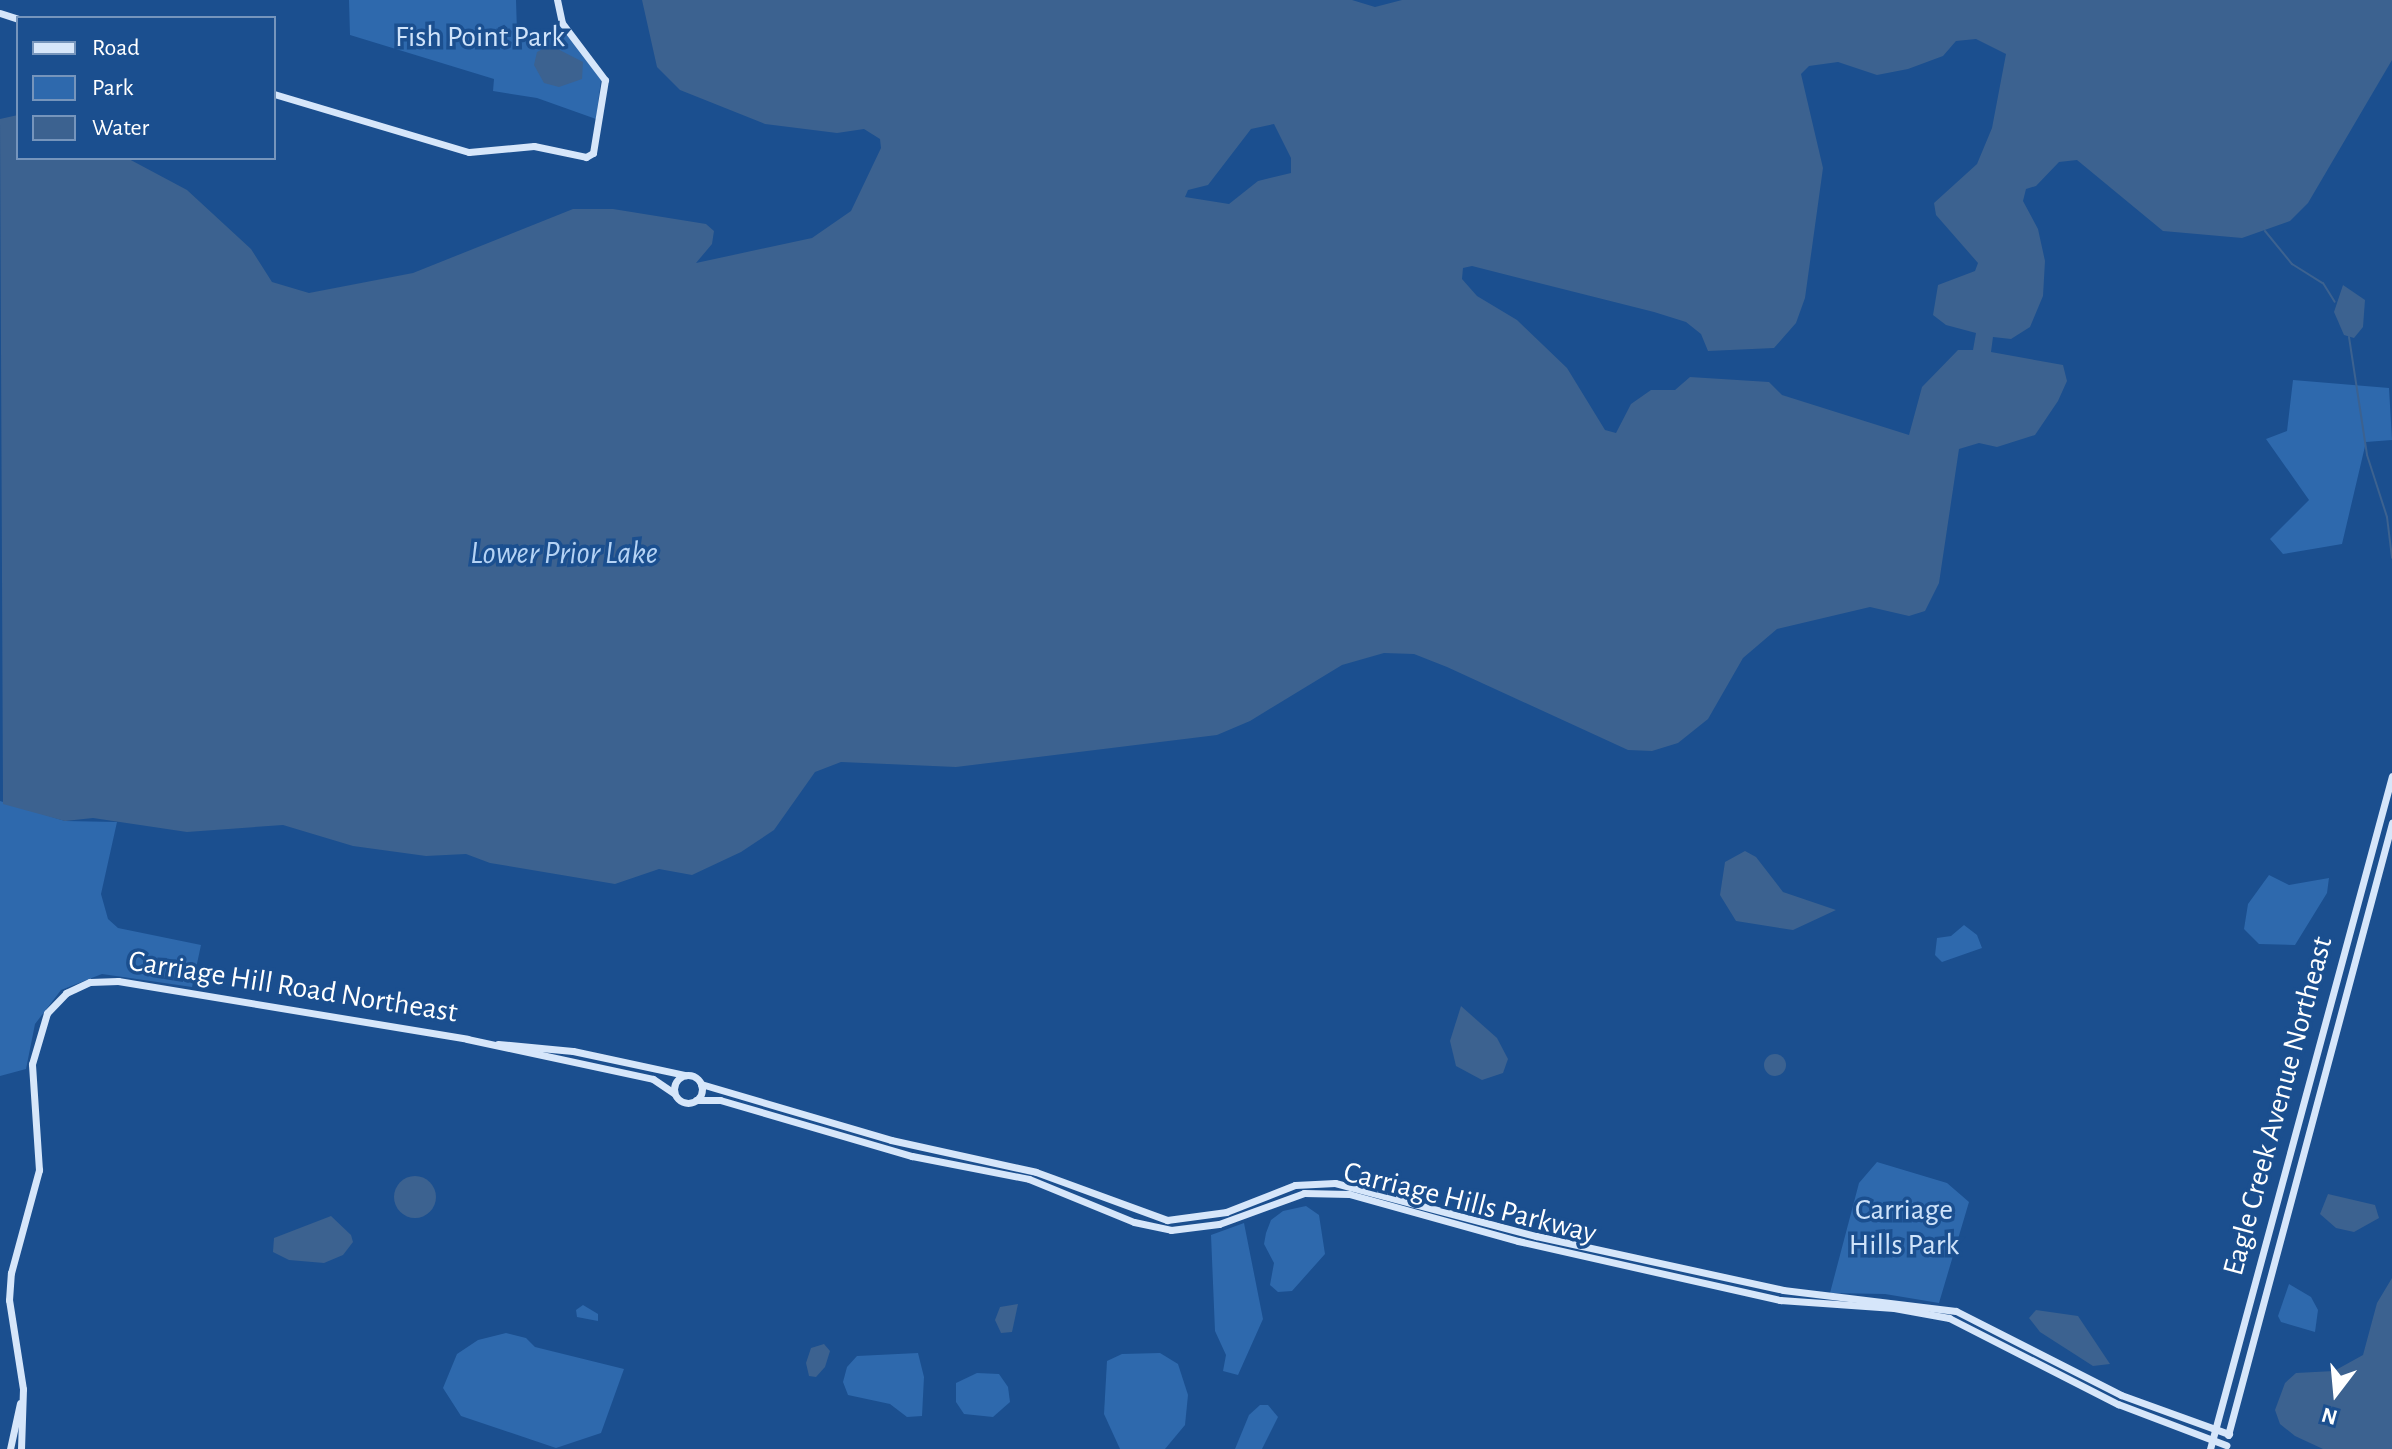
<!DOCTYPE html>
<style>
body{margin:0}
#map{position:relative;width:2392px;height:1449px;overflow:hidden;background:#1b4f8f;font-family:"Alegreya Sans",sans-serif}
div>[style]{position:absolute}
.green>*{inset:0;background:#2e69ad}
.water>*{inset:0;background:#3c6290}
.round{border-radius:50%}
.stream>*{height:2px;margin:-1px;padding:0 1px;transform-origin:1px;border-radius:1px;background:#3c6290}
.secondary>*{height:7px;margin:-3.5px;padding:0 3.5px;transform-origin:3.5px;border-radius:3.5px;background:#d6e6fa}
.secondary>.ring{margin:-3.5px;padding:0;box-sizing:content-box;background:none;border:7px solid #d6e6fa;border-radius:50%}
span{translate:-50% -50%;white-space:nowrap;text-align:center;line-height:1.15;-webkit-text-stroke:7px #1b4f8f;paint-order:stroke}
.park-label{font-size:30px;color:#cfe3fa}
.street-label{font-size:30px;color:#fff}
.water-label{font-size:32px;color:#b5d3f5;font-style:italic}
.legend{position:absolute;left:16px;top:16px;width:260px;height:144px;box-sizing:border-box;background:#1b4f8f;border:2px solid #7695bc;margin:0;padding:10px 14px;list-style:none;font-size:24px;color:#fff}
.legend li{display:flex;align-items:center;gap:16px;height:40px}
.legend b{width:40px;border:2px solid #7695bc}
.north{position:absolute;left:2296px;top:1353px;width:80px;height:80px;-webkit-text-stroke:6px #1b4f8f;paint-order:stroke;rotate:196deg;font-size:22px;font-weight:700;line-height:32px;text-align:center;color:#fff}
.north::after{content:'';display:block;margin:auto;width:28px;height:36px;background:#fff;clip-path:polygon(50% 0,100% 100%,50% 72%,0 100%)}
</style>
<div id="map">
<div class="green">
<div style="clip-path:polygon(349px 0,516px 0,517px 32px,533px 34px,562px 27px,601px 80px,596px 119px,537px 98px,493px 91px,494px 79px,350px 35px)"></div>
<div style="clip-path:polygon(2293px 380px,2389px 388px,2392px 440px,2366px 442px,2342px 544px,2283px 554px,2270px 539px,2309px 500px,2266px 439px,2287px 431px)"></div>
<div style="clip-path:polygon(0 801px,65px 821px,117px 822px,101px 894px,108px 919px,118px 928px,201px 945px,192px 987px,102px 974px,61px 990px,35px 1024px,26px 1069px,0 1076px)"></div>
<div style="clip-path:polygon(2269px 875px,2289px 885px,2329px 878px,2327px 893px,2295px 945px,2259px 944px,2244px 929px,2248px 904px)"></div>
<div style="clip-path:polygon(1964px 925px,1977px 935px,1982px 948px,1942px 962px,1935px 955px,1937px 938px,1951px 936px)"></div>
<div style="clip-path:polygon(1877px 1162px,1947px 1183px,1969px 1202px,1939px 1303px,1885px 1294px,1830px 1293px,1859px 1183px)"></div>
<div style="clip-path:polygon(1306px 1206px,1319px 1215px,1325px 1254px,1292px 1291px,1278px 1292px,1270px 1285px,1274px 1263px,1264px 1244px,1266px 1233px,1271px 1220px,1283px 1211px)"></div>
<div style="clip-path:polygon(1244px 1223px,1263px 1319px,1238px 1375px,1223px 1371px,1226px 1355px,1215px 1331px,1211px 1235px)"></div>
<div style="clip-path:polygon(2289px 1284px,2311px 1297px,2318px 1310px,2315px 1332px,2281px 1322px,2278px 1316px)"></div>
<div style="clip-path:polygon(583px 1305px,598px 1314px,598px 1321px,577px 1317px,576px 1310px)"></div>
<div style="clip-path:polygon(506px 1333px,526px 1338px,535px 1347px,624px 1369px,601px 1433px,556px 1448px,461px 1416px,443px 1388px,457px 1354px,478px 1340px)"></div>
<div style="clip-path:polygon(918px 1353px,924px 1377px,922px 1416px,907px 1417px,890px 1404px,848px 1395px,843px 1382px,847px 1367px,857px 1356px)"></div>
<div style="clip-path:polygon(1160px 1353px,1178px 1364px,1188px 1395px,1185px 1425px,1165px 1449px,1120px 1449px,1104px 1414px,1107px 1361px,1122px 1354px)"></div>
<div style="clip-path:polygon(977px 1373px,999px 1374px,1008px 1387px,1010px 1402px,993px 1417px,964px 1414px,956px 1402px,956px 1383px)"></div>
<div style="clip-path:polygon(1260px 1405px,1268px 1405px,1278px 1417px,1262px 1449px,1235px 1449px,1249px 1415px)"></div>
</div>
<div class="water">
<div style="clip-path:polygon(evenodd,642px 0,1352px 0,1375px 7px,1402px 0,2392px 0,2392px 60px,2308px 203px,2290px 221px,2242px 238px,2163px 231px,2077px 160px,2059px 162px,2036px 186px,2026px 189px,2023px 201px,2038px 229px,2045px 261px,2043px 296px,2030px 327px,2011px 339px,1993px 337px,1991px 352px,2063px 365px,2067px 381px,2058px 401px,2035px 435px,1997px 447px,1979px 443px,1959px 449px,1939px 583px,1925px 611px,1909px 616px,1870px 607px,1777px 629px,1743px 658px,1708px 719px,1678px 743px,1652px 751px,1628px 750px,1447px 667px,1414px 654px,1384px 653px,1342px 665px,1250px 721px,1217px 735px,956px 767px,841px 762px,815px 772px,774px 830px,741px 852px,692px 875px,659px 869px,615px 884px,490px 863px,466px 854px,426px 856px,353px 846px,283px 825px,187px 832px,93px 818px,65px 821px,3px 804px,0 119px,18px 115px,18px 158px,127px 158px,187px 190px,251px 249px,272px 282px,309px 293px,413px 273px,573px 209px,613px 209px,706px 224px,714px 231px,712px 244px,696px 263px,812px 238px,851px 211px,881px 148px,880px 139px,864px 129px,837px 133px,765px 124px,680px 90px,657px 67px,642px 0,1976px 39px,2006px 54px,1992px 128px,1977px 164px,1934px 203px,1936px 215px,1978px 263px,1975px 271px,1938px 285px,1933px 315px,1946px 325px,1976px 333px,1973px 350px,1958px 350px,1922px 387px,1909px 435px,1782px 395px,1769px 382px,1690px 377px,1675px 390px,1651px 390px,1631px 404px,1616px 433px,1605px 430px,1567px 368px,1517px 320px,1477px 296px,1462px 279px,1463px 268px,1472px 266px,1654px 312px,1686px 322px,1701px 334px,1708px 351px,1774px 348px,1796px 323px,1805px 298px,1823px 168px,1801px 74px,1809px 66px,1838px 62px,1877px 75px,1908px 69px,1943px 56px,1956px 41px,1976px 39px,642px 0,1274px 124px,1291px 158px,1291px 173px,1258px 181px,1229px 204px,1185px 197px,1188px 190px,1208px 185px,1251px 129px,1274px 124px)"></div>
<div style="clip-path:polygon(550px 45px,583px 62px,582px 79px,559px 87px,544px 83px,534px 65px,537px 52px)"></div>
<div style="clip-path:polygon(2343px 285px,2365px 300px,2363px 327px,2354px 338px,2344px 335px,2334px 312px)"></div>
<div style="clip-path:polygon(1745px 851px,1756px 857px,1783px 892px,1836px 910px,1793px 930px,1736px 921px,1720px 895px,1725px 862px)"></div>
<div style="clip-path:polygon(1461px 1006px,1497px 1038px,1508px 1059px,1503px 1073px,1482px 1080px,1456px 1066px,1450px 1041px)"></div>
<div class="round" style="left:1764px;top:1054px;width:22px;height:22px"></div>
<div class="round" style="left:394px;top:1176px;width:42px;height:42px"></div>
<div style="clip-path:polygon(2328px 1194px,2375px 1205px,2379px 1218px,2354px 1232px,2336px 1228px,2320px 1214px)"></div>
<div style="clip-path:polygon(331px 1216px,351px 1235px,353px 1242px,343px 1255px,324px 1263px,289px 1260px,273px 1252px,274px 1238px)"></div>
<div style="clip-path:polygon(2392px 1278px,2392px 1449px,2323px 1449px,2295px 1436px,2280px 1424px,2275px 1410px,2285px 1383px,2296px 1373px,2334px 1371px,2363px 1355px,2377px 1303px)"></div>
<div style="clip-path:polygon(1018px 1304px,1012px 1332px,1001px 1333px,995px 1320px,1000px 1307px)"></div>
<div style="clip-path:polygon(2036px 1310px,2078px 1316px,2110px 1364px,2093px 1366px,2040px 1332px,2029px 1318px)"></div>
<div style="clip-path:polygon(824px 1344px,830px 1351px,825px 1367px,816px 1377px,809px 1376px,806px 1363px,811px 1348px)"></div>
</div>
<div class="stream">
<div style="left:2265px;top:231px;width:43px;rotate:50.7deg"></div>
<div style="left:2292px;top:264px;width:36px;rotate:32deg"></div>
<div style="left:2323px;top:283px;width:22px;rotate:58deg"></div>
<div style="left:2349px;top:337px;width:119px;rotate:81.3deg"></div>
<div style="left:2367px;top:455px;width:65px;rotate:72.1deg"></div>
<div style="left:2387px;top:517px;width:41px;rotate:83deg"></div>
</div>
<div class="secondary">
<div style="left:0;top:13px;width:19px;rotate:18deg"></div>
<div style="left:274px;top:94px;width:203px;rotate:16.6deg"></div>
<div style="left:469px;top:152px;width:65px;rotate:-5.3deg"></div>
<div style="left:534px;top:146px;width:53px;rotate:11.9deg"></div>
<div style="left:586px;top:157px;width:8px;rotate:-30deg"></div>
<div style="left:593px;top:153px;width:74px;rotate:-80.7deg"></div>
<div style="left:605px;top:80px;width:71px;rotate:-127deg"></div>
<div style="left:562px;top:23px;width:24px;rotate:-102deg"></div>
<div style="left:498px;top:1044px;width:75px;rotate:5.3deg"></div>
<div style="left:573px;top:1051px;width:115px;rotate:12.1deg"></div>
<div class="ring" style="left:674px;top:1075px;width:21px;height:21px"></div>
<div style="left:701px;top:1084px;width:198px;rotate:16.4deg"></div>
<div style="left:891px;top:1140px;width:148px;rotate:12.4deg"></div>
<div style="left:1036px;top:1172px;width:140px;rotate:20.1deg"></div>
<div style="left:1167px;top:1220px;width:60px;rotate:-7.7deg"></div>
<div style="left:1226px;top:1212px;width:74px;rotate:-21.4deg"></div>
<div style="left:1295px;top:1185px;width:40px;rotate:-2.9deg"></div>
<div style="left:1335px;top:1183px;width:208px;rotate:14.8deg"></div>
<div style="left:1536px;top:1236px;width:253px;rotate:12.3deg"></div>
<div style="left:1783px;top:1290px;width:174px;rotate:6.9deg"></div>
<div style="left:1956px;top:1311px;width:185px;rotate:27deg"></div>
<div style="left:2121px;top:1395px;width:115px;rotate:19.9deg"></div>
<div style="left:696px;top:1100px;width:24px"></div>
<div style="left:720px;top:1100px;width:200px;rotate:16.3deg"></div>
<div style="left:912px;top:1156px;width:119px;rotate:11.1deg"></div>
<div style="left:1029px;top:1179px;width:113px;rotate:22.3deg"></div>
<div style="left:1134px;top:1222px;width:38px;rotate:12deg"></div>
<div style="left:1171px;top:1230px;width:48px;rotate:-7.1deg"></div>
<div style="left:1219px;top:1224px;width:90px;rotate:-20deg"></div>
<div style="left:1304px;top:1193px;width:45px;rotate:1.3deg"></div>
<div style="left:1349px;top:1194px;width:175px;rotate:15.5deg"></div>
<div style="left:1518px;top:1241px;width:269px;rotate:12.7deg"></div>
<div style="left:1780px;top:1300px;width:114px;rotate:4deg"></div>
<div style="left:1894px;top:1308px;width:56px;rotate:10.3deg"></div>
<div style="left:1949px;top:1318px;width:190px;rotate:27deg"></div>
<div style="left:2118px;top:1404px;width:116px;rotate:20.8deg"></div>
<div style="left:2228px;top:1435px;width:634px;rotate:-75deg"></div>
<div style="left:10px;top:1449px;width:47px;rotate:-77.7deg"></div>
<div style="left:21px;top:1449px;width:60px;rotate:-88.1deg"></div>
<div style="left:23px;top:1389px;width:90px;rotate:-98.9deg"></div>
<div style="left:9px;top:1300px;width:27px;rotate:-86deg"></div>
<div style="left:11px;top:1273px;width:107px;rotate:-74.8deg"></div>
<div style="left:39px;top:1170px;width:106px;rotate:-93.8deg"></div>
<div style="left:32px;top:1064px;width:53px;rotate:-73.6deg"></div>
<div style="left:47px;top:1013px;width:28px;rotate:-46deg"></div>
<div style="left:66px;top:993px;width:26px;rotate:-25deg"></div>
<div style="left:90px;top:982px;width:28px;rotate:-2deg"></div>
<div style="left:118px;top:981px;width:354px;rotate:9.4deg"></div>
<div style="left:467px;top:1039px;width:190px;rotate:12.1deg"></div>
<div style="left:653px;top:1079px;width:25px;rotate:34deg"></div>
<div style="left:2210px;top:1449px;width:697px;rotate:-74.87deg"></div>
</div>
<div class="park-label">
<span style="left:480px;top:37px">Fish Point Park</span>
<span style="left:1904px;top:1227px">Carriage<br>Hills Park</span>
</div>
<div class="street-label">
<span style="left:293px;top:987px;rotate:9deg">Carriage Hill Road Northeast</span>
<span style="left:2278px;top:1106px;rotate:-75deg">Eagle Creek Avenue Northeast</span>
<span style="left:1470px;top:1203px;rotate:14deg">Carriage Hills Parkway</span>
</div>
<div class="water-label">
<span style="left:564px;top:553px">Lower Prior Lake</span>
</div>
<ul class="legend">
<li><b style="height:10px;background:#d6e6fa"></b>Road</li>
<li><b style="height:22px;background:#2e69ad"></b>Park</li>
<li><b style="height:22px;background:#3c6290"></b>Water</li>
</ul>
<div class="north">N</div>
</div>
